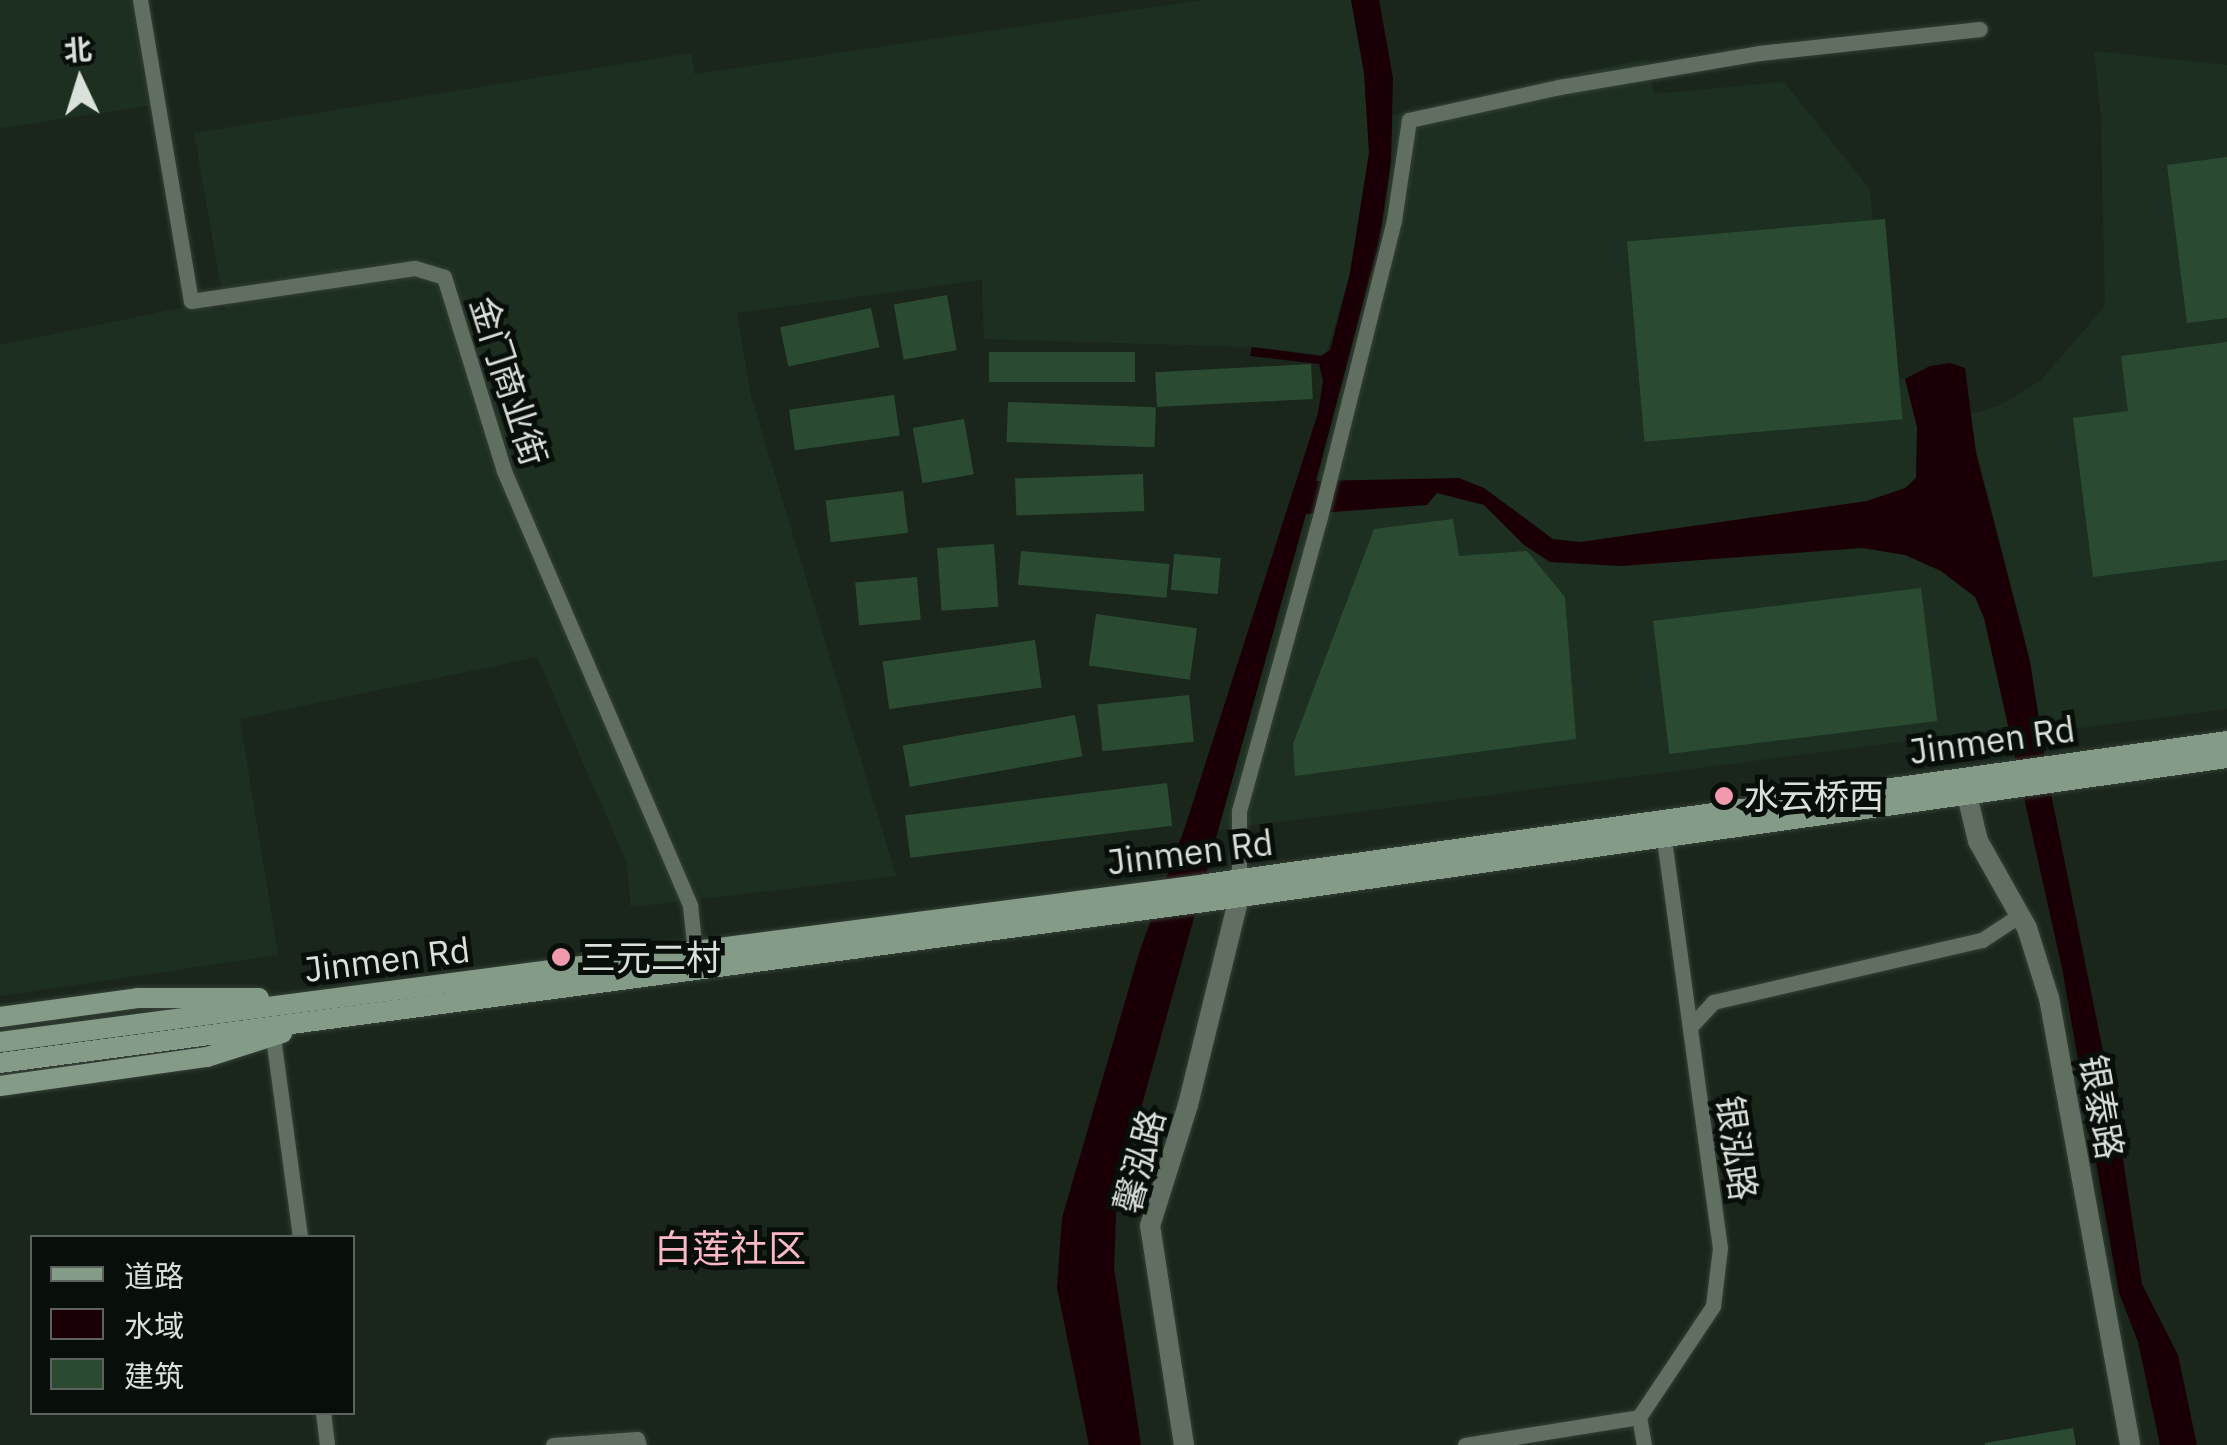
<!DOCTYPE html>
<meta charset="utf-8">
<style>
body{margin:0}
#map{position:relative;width:2227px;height:1445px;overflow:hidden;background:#1a261c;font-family:"IBM Plex Sans","Noto Sans SC",sans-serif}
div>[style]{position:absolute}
.built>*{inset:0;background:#1d2f21}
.water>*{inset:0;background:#1a0006}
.building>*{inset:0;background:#2b4a32;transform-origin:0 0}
.roads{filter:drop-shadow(0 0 2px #354037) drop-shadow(0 0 2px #354037)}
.minor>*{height:15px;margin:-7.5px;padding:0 7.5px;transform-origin:7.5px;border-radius:7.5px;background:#616f63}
.tertiary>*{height:20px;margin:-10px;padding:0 10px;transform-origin:10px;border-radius:10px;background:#616f63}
.secondary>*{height:20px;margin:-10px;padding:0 10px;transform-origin:10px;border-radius:10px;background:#849b88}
.dots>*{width:28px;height:28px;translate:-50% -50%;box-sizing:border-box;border:5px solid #080e09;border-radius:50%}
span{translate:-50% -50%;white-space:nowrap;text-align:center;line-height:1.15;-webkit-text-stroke:10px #080e09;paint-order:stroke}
.street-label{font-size:35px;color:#d9e1da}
.poi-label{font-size:35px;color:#d9e1da}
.left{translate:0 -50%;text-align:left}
.neighbourhood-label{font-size:38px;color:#fbb7c5}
.legend{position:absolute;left:30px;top:1235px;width:325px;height:180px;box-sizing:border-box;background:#080e09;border:2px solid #5c625d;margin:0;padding:12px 18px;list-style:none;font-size:30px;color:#d9e1da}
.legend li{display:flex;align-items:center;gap:20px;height:50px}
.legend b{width:50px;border:2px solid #5c625d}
.north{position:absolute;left:30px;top:30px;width:100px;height:100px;-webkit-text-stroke:8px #080e09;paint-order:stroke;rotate:356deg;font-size:28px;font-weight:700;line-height:40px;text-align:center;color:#d9e1da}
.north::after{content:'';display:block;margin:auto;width:35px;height:45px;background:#d9e1da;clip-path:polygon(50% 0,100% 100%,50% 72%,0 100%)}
</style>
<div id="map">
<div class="built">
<div style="clip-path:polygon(0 0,131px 0,149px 106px,0 128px)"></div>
<div style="clip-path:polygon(1202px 0,1351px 0,1364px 73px,1369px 153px,1350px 273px,1326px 355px,1252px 347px,984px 339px,982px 280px,737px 313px,751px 396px,896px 876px,631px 907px,626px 861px,537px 657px,240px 719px,278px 955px,0 996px,0 345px,185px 307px,225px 310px,194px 133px,691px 53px,695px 74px)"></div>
<div style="clip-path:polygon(2094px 51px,2227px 65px,2227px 709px,2042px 733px,2023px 631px,1973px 437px,1920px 460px,1984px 618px,2009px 728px,1217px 830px,1379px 243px,1386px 208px,1393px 115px,1647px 58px,1654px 94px,1784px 82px,1870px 190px,1887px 371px,1905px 379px,1915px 419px,1972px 414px,2000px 405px,2041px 380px,2105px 306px,2101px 118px)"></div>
</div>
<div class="water">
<div style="clip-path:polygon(1351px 0,1379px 0,1393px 78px,1391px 162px,1379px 243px,1316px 481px,1459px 478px,1484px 488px,1553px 539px,1580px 542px,1867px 501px,1905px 488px,1916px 478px,1917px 427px,1905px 379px,1930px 366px,1950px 363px,1965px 368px,1976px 453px,2030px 661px,2049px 784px,2117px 1120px,2142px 1284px,2178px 1355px,2197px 1445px,2160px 1445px,2138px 1342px,2119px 1293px,2062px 968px,1984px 618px,1975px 597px,1941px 571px,1905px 555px,1862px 548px,1621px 566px,1550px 562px,1524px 545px,1484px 505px,1437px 493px,1427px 505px,1306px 514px,1117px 1195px,1114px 1268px,1141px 1445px,1089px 1445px,1057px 1288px,1062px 1218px,1140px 950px,1185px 827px,1318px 413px,1323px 381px,1319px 364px,1250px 356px,1252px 347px,1321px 356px,1330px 350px,1350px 273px,1369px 153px,1364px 73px)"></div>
</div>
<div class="building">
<div style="clip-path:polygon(2227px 157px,2227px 318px,2187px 323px,2167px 165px)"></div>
<div style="left:1885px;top:219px;width:201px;height:259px;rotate:85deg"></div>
<div style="left:947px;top:295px;width:56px;height:54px;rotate:80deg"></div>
<div style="left:871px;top:308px;width:40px;height:93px;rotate:78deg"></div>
<div style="clip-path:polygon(2227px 342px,2227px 560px,2093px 577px,2073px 418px,2128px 411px,2121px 356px)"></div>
<div style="left:1135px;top:352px;width:30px;height:146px;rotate:90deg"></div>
<div style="left:1311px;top:364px;width:35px;height:156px;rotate:87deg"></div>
<div style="left:894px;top:395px;width:41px;height:106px;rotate:82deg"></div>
<div style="left:1008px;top:402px;width:148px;height:40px;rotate:2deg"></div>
<div style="left:964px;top:419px;width:56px;height:52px;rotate:80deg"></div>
<div style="left:1143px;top:474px;width:37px;height:128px;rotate:88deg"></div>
<div style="left:903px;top:491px;width:42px;height:78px;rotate:83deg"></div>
<div style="clip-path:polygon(1453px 519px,1459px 556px,1527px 551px,1565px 597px,1576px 739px,1295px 776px,1293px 744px,1374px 529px)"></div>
<div style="left:994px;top:544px;width:63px;height:57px;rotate:86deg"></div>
<div style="left:1021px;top:551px;width:149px;height:34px;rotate:5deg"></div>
<div style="left:1174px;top:554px;width:47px;height:36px;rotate:5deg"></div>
<div style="left:917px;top:577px;width:43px;height:62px;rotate:85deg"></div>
<div style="left:1921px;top:588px;width:134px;height:270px;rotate:83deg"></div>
<div style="left:1096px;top:614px;width:102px;height:52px;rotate:8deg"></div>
<div style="left:1035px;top:640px;width:48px;height:154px;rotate:82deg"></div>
<div style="left:1189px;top:695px;width:47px;height:92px;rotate:84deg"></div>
<div style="left:1075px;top:715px;width:42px;height:175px;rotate:80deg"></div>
<div style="left:1167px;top:783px;width:43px;height:264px;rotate:83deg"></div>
<div style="clip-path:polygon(2073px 1428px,2076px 1445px,1985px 1445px,1985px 1443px)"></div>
</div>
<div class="roads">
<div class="minor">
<div style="left:140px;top:0;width:305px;rotate:80.4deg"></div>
<div style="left:191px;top:301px;width:226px;rotate:-8.4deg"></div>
<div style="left:415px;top:268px;width:30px;rotate:17deg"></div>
<div style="left:444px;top:277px;width:203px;rotate:72.8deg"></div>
<div style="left:504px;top:471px;width:473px;rotate:66.8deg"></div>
<div style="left:690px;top:906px;width:54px;rotate:83.7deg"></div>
<div style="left:1239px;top:886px;width:75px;rotate:-90deg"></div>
<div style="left:1239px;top:811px;width:301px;rotate:-74.6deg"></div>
<div style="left:1319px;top:521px;width:310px;rotate:-76deg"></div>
<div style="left:1394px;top:220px;width:101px;rotate:-81.5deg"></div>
<div style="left:1409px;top:120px;width:154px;rotate:-12.4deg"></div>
<div style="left:1559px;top:87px;width:204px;rotate:-9.6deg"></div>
<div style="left:1760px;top:53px;width:221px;rotate:-6.2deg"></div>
<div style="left:1691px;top:1026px;width:33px;rotate:-47deg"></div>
<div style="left:1713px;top:1002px;width:276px;rotate:-13deg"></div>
<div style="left:1982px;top:940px;width:45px;rotate:-33.3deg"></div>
<div style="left:273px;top:1037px;width:203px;rotate:82.3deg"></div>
<div style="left:323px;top:1412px;width:33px;rotate:83deg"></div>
<div style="left:553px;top:1445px;width:84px;rotate:-4.1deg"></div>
<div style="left:637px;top:1439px;width:6px;rotate:72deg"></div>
<div style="left:1465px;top:1445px;width:176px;rotate:-9.1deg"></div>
<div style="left:1644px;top:1445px;width:28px;rotate:-100deg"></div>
<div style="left:1639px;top:1417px;width:133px;rotate:-56.3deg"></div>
<div style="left:1713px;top:1306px;width:58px;rotate:-83.1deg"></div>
<div style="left:1720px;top:1248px;width:415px;rotate:-97.8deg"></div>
</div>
<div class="tertiary">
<div style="left:1967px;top:795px;width:47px;rotate:76.6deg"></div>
<div style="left:1978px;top:841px;width:100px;rotate:60.6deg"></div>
<div style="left:2027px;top:928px;width:73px;rotate:72.6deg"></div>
<div style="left:2049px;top:998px;width:454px;rotate:79.7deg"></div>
<div style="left:1184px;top:1445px;width:222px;rotate:-98.8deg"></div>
<div style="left:1150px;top:1226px;width:127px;rotate:-72.6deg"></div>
<div style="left:1188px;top:1105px;width:214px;rotate:-76.2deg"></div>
</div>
<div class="secondary">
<div style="left:0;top:1017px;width:139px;rotate:-7.8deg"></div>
<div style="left:138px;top:998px;width:121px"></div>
<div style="left:0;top:1042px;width:1216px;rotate:-7.46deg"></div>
<div style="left:1206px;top:884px;width:1031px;rotate:-7.97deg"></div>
<div style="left:0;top:1063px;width:1209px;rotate:-7.61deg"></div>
<div style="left:1198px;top:903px;width:1039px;rotate:-8.02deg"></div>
<div style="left:0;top:1086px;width:209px;rotate:-8deg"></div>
<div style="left:207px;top:1057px;width:79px;rotate:-17.7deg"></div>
</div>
</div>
<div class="dots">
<div style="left:1724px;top:796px;background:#f29aad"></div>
<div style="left:561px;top:957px;background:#f29aad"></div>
</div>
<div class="street-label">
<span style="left:509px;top:381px;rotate:72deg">金门商业街</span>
<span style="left:1992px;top:740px;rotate:-8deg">Jinmen Rd</span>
<span style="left:1190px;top:852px;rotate:-7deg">Jinmen Rd</span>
<span style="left:387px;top:959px;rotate:-7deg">Jinmen Rd</span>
<span style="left:2102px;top:1107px;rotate:80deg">银泰路</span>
<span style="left:1737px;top:1148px;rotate:82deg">银泓路</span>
<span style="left:1139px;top:1161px;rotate:-75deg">馨泓路</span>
</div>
<div class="poi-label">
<span class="left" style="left:1744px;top:796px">水云桥西</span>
<span class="left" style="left:581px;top:957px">三元二村</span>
</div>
<div class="neighbourhood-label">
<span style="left:730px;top:1248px">白莲社区</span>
</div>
<ul class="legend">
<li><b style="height:12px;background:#849b88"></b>道路</li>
<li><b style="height:28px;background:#1a0006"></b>水域</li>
<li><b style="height:28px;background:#2b4a32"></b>建筑</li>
</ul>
<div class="north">北</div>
</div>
